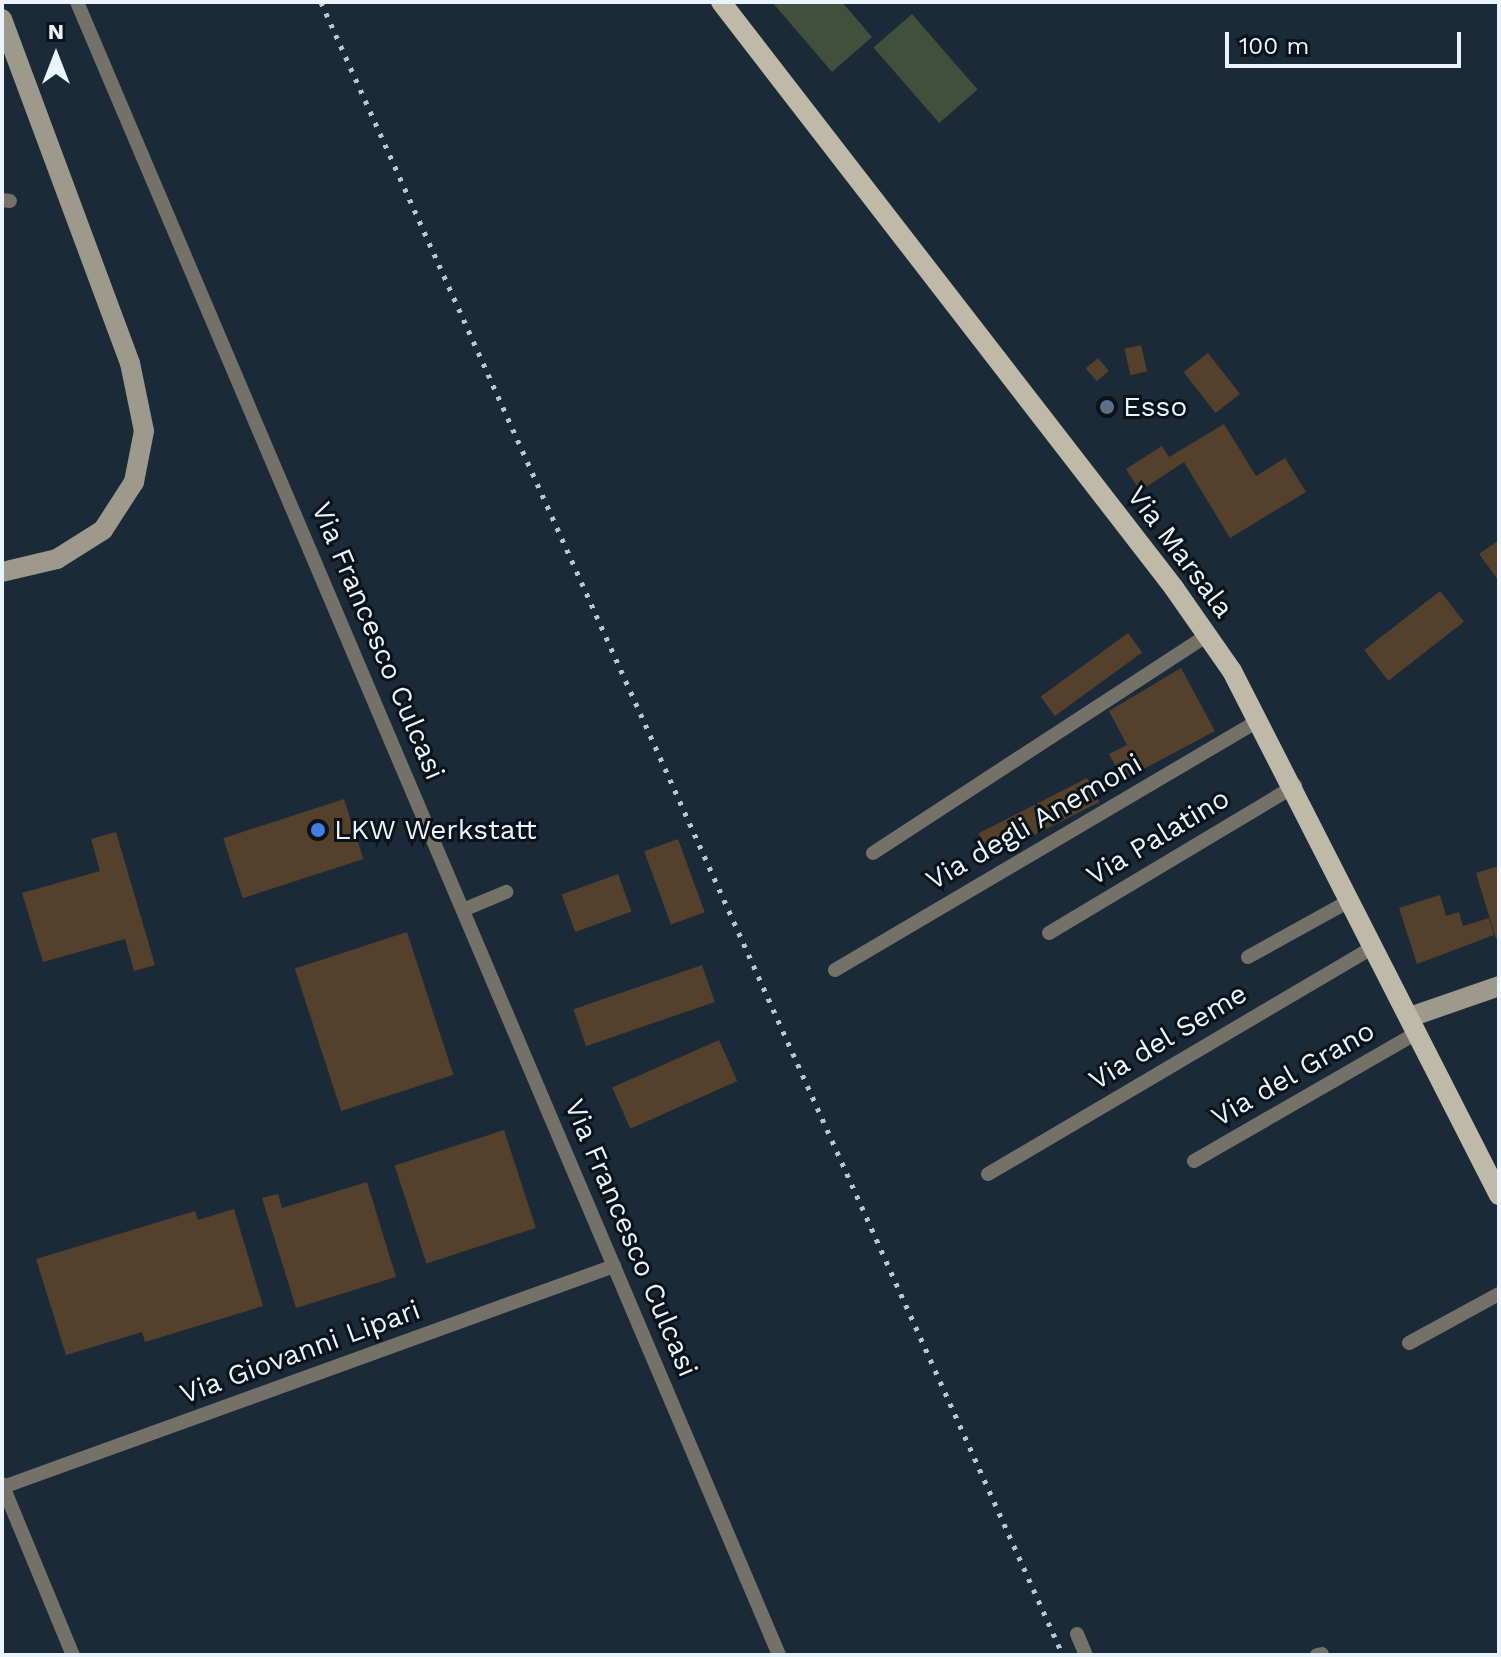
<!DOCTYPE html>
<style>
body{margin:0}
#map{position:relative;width:1501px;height:1657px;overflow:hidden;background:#1b2a38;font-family:"Work Sans",sans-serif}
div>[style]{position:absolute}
.green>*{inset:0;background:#424f3b;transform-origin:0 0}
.building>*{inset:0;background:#54402b;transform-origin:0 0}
.street>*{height:14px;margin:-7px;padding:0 7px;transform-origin:7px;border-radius:7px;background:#747168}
.secondary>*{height:20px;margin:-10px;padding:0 10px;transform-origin:10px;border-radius:10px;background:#9e9a8b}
.primary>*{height:20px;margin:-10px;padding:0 10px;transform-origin:10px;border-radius:10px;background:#bfbaa7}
.rail>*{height:5px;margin-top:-2.5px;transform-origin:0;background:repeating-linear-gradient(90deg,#bcc7d2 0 4px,transparent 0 12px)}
.dots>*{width:22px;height:22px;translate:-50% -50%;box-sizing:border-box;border:4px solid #0b1218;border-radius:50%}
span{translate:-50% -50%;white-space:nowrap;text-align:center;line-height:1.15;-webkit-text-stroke:6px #0b1218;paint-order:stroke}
.poi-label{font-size:28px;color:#eaf4fe}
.left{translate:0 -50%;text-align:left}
.street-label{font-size:28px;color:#eaf4fe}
.frame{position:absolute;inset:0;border:4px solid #eaf4fe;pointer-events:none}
.north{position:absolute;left:16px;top:16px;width:80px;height:80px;-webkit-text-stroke:6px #0b1218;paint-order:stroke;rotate:0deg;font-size:22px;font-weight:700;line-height:32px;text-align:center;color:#eaf4fe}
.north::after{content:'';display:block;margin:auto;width:28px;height:36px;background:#eaf4fe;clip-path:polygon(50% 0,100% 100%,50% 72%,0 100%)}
.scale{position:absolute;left:1225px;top:32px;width:236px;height:36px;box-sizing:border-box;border:4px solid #eaf4fe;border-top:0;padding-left:10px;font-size:24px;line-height:28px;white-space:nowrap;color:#eaf4fe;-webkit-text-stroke:6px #0b1218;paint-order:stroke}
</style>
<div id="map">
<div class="green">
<div style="clip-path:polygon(772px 2px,842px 2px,872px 37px,832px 72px)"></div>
<div style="left:912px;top:14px;width:100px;height:51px;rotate:49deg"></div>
</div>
<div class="building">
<div style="left:1141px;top:345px;width:27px;height:17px;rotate:77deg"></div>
<div style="left:1208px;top:353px;width:52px;height:31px;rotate:52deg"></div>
<div style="left:1098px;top:358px;width:17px;height:16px;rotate:50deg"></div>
<div style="clip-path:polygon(1224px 424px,1256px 476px,1285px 458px,1306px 492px,1230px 538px,1184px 462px,1140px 491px,1126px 469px,1162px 446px,1169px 457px)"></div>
<div style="clip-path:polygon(1499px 540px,1499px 581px,1479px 554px)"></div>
<div style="left:1440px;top:591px;width:39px;height:96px;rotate:52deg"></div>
<div style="left:1128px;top:633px;width:24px;height:108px;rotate:54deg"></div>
<div style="clip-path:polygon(1181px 668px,1215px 731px,1123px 780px,1109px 754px,1127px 745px,1109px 711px)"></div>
<div style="left:1087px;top:778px;width:27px;height:122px;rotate:63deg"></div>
<div style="left:344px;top:799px;width:63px;height:127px;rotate:72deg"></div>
<div style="clip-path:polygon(116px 832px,155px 965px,134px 971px,125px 939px,43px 962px,22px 893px,100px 871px,91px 839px)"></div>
<div style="left:678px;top:839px;width:78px;height:36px;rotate:70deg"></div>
<div style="clip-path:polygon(1499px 866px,1499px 939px,1496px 939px,1476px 873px)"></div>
<div style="left:618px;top:874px;width:40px;height:60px;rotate:70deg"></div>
<div style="clip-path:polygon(1440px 895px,1446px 916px,1459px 912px,1463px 926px,1489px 918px,1494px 935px,1417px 964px,1399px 908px)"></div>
<div style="left:407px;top:932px;width:150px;height:118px;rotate:72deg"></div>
<div style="left:702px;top:965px;width:39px;height:136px;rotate:71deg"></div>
<div style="left:719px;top:1040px;width:45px;height:117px;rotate:66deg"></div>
<div style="left:504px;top:1130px;width:103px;height:115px;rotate:72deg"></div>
<div style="clip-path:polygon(367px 1182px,396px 1277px,296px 1308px,262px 1198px,278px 1194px,282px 1208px)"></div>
<div style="clip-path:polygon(234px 1209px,263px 1306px,145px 1342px,142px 1332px,66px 1355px,36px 1259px,195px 1211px,198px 1220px)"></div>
</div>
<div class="street">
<div style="left:77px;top:2px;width:1796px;rotate:66.99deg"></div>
<div style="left:2px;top:200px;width:8px;rotate:7deg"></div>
<div style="left:873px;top:853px;width:400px;rotate:-33.1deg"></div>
<div style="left:463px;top:910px;width:47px;rotate:-22.7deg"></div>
<div style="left:1049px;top:933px;width:287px;rotate:-30.9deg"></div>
<div style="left:1248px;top:957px;width:118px;rotate:-29deg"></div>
<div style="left:835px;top:970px;width:493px;rotate:-30.5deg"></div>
<div style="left:1194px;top:1161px;width:258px;rotate:-29.9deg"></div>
<div style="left:988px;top:1174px;width:449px;rotate:-30.5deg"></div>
<div style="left:1409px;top:1343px;width:102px;rotate:-28.6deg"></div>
<div style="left:2px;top:1484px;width:185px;rotate:67.5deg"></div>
<div style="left:3px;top:1487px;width:650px;rotate:-19.89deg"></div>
<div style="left:1077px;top:1634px;width:23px;rotate:67deg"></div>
<div style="left:1317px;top:1655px;width:5px;rotate:-11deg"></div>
</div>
<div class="secondary">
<div style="left:2px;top:19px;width:367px;rotate:69.6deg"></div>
<div style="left:130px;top:363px;width:69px;rotate:78.4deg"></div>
<div style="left:144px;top:431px;width:52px;rotate:101.1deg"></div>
<div style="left:134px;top:482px;width:57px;rotate:122.9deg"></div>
<div style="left:103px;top:530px;width:54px;rotate:147.8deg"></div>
<div style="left:57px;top:559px;width:57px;rotate:166.7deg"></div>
<div style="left:1410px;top:1017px;width:94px;rotate:-19.2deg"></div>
</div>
<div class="primary">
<div style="left:721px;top:2px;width:741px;rotate:52.29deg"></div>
<div style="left:1174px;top:588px;width:101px;rotate:55.1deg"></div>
<div style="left:1232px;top:671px;width:588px;rotate:63deg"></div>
</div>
<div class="rail">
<div style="left:321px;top:2px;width:1812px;rotate:65.83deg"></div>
</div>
<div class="dots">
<div style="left:1107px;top:407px;background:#5c6f8a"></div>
<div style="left:318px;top:830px;background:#3f7fe0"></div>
</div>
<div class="poi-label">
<span class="left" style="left:1123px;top:407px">Esso</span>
<span class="left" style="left:334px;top:830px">LKW Werkstatt</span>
</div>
<div class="street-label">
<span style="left:1180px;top:552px;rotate:53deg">Via Marsala</span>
<span style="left:378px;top:641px;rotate:67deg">Via Francesco Culcasi</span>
<span style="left:1034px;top:822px;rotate:-30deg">Via degli Anemoni</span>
<span style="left:1158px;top:837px;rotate:-31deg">Via Palatino</span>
<span style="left:1168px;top:1037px;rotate:-31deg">Via del Seme</span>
<span style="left:1293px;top:1074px;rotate:-30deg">Via del Grano</span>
<span style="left:631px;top:1238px;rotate:67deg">Via Francesco Culcasi</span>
<span style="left:300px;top:1352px;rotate:-20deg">Via Giovanni Lipari</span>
</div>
<div class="frame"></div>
<div class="north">N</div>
<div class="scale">100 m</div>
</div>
